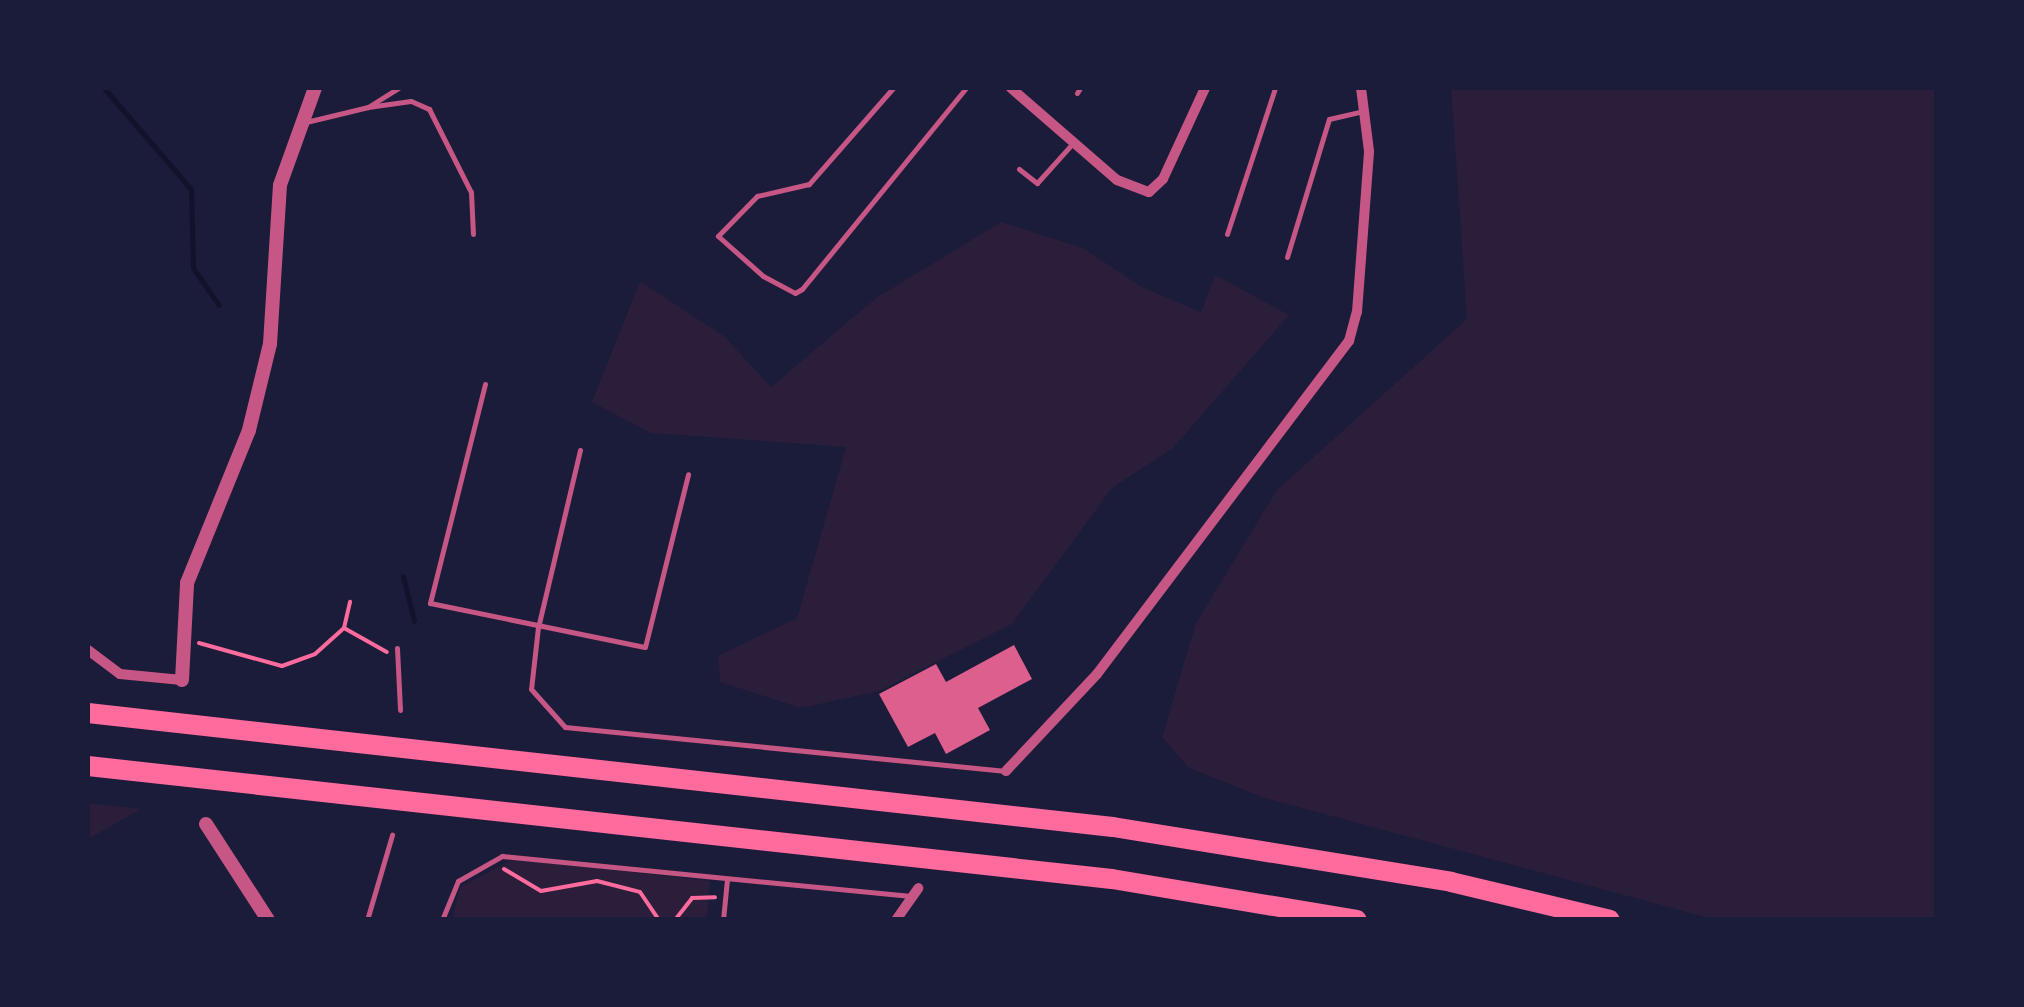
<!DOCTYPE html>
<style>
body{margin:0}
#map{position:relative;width:2024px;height:1007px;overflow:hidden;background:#1b1b3a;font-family:Jost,sans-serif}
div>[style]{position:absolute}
.green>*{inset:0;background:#2a1e3b}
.stream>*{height:5px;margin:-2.5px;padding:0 2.5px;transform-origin:2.5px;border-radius:2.5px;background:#12122b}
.building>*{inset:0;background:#dd5f8e}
.path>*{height:4px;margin:-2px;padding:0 2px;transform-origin:2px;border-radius:2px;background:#ff6b9d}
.service>*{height:5px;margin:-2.5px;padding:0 2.5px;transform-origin:2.5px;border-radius:2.5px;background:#c65784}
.minor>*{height:10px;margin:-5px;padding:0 5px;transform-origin:5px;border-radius:5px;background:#c65784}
.tertiary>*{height:14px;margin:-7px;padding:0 7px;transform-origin:7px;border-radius:7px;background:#c65784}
.motorway>*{height:20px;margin:-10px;padding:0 10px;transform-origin:10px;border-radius:10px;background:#ff6b9d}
span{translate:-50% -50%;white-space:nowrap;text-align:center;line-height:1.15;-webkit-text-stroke:9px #1b1b3a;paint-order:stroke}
.frame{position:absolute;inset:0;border:90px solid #1b1b3a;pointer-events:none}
</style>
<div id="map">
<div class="green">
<div style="clip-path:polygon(1451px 88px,1936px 88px,1936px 919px,1713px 919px,1265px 798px,1189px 768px,1162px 737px,1196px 623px,1277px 490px,1467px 319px)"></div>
<div style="clip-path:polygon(1001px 222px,1083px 248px,1142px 287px,1201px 312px,1215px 275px,1289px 315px,1173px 448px,1112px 488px,1012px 624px,879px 691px,801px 708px,720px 682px,718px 656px,797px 618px,846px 447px,651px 433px,592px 402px,640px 281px,725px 337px,771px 387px,876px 298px)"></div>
<div style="clip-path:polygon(88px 803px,141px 809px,88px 839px)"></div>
<div style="clip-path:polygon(514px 859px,710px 881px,707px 919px,452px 920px,460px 887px)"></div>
</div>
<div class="stream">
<div style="left:104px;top:88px;width:133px;rotate:49.3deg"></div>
<div style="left:191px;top:189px;width:79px;rotate:88.5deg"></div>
<div style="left:193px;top:268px;width:45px;rotate:54.9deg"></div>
<div style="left:403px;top:576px;width:46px;rotate:76.3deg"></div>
</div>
<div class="building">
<div style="clip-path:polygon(1014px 645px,1032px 679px,978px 708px,990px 730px,946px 754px,935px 733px,908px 747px,879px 694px,936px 664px,946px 682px)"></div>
</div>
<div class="path">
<div style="left:344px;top:628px;width:27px;rotate:-77deg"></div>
<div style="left:199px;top:643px;width:86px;rotate:15.5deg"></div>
<div style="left:282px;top:666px;width:35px;rotate:-20deg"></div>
<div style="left:315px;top:654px;width:39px;rotate:-42deg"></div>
<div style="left:344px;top:628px;width:49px;rotate:29.2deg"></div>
<div style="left:504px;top:869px;width:43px;rotate:30.7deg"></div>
<div style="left:541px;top:891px;width:57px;rotate:-10.1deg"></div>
<div style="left:597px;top:881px;width:44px;rotate:14.3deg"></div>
<div style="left:640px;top:892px;width:34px;rotate:56deg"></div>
<div style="left:675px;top:920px;width:28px;rotate:-52deg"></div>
<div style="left:692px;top:898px;width:23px;rotate:-2deg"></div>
</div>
<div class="service">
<div style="left:893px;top:88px;width:128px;rotate:131.2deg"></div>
<div style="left:809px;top:184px;width:53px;rotate:167deg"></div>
<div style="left:757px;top:196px;width:56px;rotate:134.3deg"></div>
<div style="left:718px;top:236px;width:60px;rotate:41.6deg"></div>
<div style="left:763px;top:276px;width:36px;rotate:28deg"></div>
<div style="left:795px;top:293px;width:8px;rotate:-30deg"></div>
<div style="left:802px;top:289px;width:259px;rotate:-50.8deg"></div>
<div style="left:1077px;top:93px;width:6px;rotate:-59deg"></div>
<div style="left:368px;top:107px;width:43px;rotate:-7.9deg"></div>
<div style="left:411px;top:101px;width:20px;rotate:24deg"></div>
<div style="left:429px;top:109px;width:93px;rotate:63.2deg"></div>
<div style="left:471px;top:192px;width:42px;rotate:87.3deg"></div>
<div style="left:306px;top:122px;width:64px;rotate:-13.6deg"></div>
<div style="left:368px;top:107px;width:36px;rotate:-32deg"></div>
<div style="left:1019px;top:169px;width:23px;rotate:38deg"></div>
<div style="left:1037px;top:183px;width:52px;rotate:-48.1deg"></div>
<div style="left:1227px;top:234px;width:154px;rotate:-71.8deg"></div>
<div style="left:1287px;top:257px;width:144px;rotate:-73.1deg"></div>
<div style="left:1329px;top:119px;width:36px;rotate:-13deg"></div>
<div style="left:485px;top:384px;width:226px;rotate:104.1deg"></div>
<div style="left:430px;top:603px;width:219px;rotate:11.6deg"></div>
<div style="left:645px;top:647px;width:178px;rotate:-76deg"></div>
<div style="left:580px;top:450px;width:182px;rotate:103.3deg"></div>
<div style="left:538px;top:627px;width:62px;rotate:96.4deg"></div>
<div style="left:531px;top:689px;width:51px;rotate:48.2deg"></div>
<div style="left:565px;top:727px;width:443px;rotate:5.7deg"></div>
<div style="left:397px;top:648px;width:62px;rotate:87.2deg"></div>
<div style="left:367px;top:920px;width:89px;rotate:-73.6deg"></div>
<div style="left:442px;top:920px;width:42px;rotate:-67.7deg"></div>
<div style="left:458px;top:881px;width:51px;rotate:-29.6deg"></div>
<div style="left:502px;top:856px;width:411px;rotate:5.6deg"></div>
<div style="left:723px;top:920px;width:41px;rotate:-84.4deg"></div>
</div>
<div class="minor">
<div style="left:1011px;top:88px;width:140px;rotate:41deg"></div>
<div style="left:1117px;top:180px;width:34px;rotate:21deg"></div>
<div style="left:1149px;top:192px;width:19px;rotate:-43deg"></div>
<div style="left:1163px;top:179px;width:100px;rotate:-65.2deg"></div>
<div style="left:88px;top:650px;width:40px;rotate:37deg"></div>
<div style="left:120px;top:674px;width:62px;rotate:5.5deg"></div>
<div style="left:1006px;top:771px;width:133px;rotate:-46.8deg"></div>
<div style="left:1097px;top:674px;width:418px;rotate:-52.9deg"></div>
<div style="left:1349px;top:341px;width:30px;rotate:-75deg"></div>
<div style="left:1357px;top:312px;width:161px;rotate:-85.7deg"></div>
<div style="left:1369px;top:151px;width:64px;rotate:-97.2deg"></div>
<div style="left:896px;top:920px;width:39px;rotate:-55deg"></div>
</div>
<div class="tertiary">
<div style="left:182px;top:680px;width:97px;rotate:-87deg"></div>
<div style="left:187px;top:583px;width:165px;rotate:-67.9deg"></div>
<div style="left:249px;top:430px;width:89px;rotate:-76.3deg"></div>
<div style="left:270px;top:344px;width:159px;rotate:-86.4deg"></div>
<div style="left:280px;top:185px;width:103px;rotate:-70.2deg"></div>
<div style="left:206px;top:824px;width:114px;rotate:57.1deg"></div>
</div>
<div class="motorway">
<div style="left:88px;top:713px;width:1031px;rotate:6.35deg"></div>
<div style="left:1113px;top:827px;width:342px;rotate:9.2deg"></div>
<div style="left:1451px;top:882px;width:163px;rotate:13.4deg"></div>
<div style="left:88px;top:766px;width:1030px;rotate:6.3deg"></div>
<div style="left:1112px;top:879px;width:248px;rotate:9.5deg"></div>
</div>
<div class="frame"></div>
</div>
